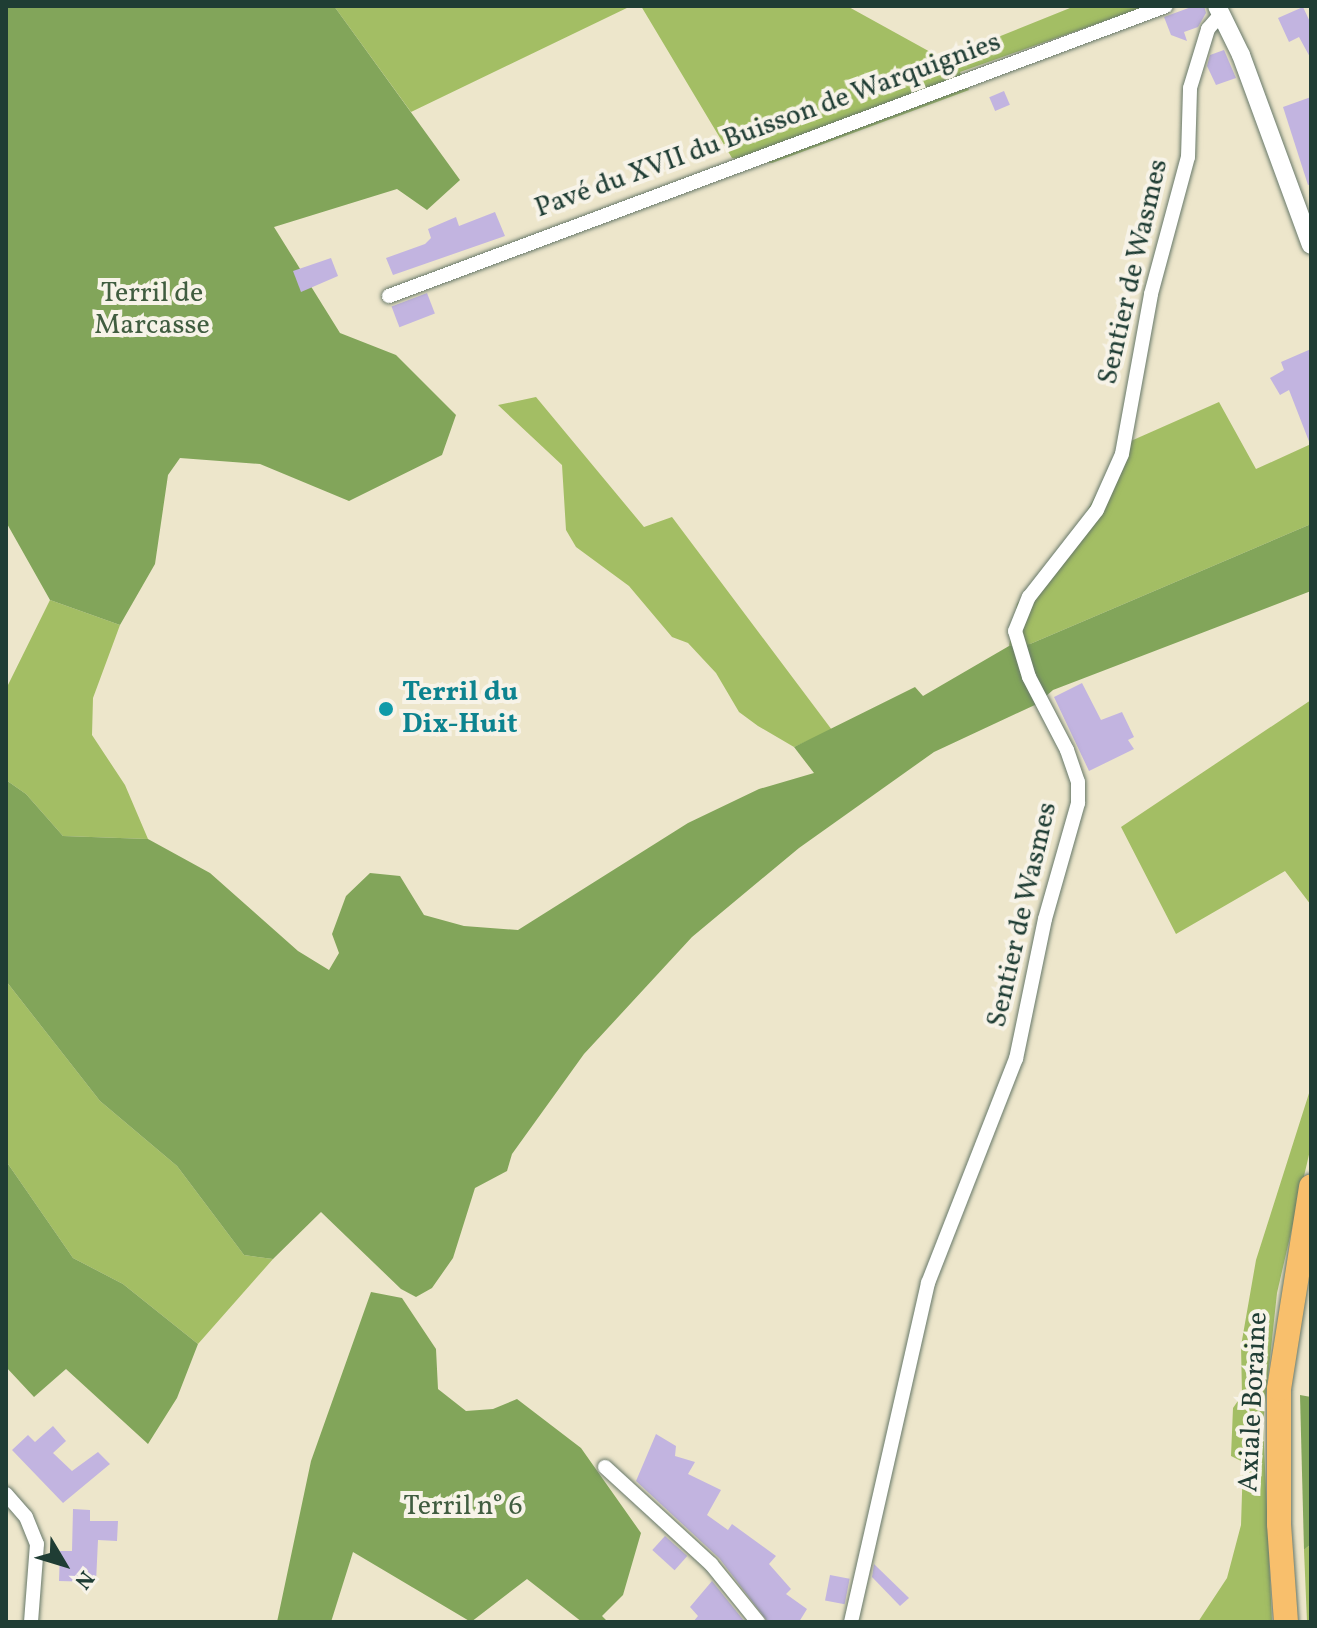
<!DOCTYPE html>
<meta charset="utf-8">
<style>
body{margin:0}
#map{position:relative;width:1317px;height:1628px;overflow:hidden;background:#ede6cb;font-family:Vollkorn,serif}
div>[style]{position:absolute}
.green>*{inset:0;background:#a3be64}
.forest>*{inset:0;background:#82a55a}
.building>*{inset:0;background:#c2b4e0;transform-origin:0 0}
.roads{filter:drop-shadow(0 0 2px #677869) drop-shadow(0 0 2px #677869)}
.minor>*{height:14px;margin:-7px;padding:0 7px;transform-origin:7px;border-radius:7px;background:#fff}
.tertiary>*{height:18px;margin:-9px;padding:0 9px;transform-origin:9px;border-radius:9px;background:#fff}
.primary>*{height:24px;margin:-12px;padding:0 12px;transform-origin:12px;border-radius:12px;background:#f8bf6c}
.dots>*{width:22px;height:22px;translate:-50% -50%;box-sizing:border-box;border:4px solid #f7f3e8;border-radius:50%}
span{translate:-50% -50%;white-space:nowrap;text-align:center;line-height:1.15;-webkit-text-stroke:8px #f7f3e8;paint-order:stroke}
.street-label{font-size:28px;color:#1f3d34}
.park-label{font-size:28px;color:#405d40}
.culture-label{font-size:28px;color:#0d838f;font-weight:700}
.left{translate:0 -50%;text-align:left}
.frame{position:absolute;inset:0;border:8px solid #1f3d34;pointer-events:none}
.north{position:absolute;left:24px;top:1524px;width:80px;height:80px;-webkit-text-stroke:6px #f7f3e8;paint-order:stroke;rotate:128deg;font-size:22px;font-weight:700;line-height:32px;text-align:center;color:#1f3d34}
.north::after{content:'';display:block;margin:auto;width:28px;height:36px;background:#1f3d34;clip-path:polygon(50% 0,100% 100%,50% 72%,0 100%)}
</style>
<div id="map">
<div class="green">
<div style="clip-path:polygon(334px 6px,465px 7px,631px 6px,411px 112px)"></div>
<div style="clip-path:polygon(641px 6px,847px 6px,943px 59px,1075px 6px,1147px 6px,960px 72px,969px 90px,772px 163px,732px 158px)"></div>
<div style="clip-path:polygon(536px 397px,644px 527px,672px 517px,832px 730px,794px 747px,758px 726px,739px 712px,716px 673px,688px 643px,672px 637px,629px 586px,576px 547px,566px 530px,562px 465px,498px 405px)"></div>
<div style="clip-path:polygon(1219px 402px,1256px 469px,1311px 444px,1311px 524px,1030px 644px,1009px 646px,1017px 604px,1086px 513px,1124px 444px)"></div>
<div style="clip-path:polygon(50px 600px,120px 625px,93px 698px,92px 735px,125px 785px,148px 839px,63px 836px,26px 794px,6px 780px,6px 689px)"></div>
<div style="clip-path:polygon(1311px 700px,1311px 905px,1285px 871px,1176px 934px,1121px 827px)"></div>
<div style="clip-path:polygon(6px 981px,100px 1101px,177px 1166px,244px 1255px,273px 1259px,198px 1344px,123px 1284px,73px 1258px,6px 1161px)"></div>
<div style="clip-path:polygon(1311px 1087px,1311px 1146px,1277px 1293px,1263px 1423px,1272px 1622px,1198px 1622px,1227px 1578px,1241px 1525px,1243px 1462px,1231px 1456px,1233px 1408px,1242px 1395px,1241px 1346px,1256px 1260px)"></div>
<div style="clip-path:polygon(1311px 1544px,1311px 1622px,1307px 1622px,1304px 1550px)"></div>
</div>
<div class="forest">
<div style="clip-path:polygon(6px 6px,334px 6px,460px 180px,427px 210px,397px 189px,274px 227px,340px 333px,396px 355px,456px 415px,442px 455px,349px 501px,260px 464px,180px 458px,168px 475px,155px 564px,120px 625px,50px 600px,6px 522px)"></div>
<div style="clip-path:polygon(1311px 524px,1311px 591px,1053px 690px,1037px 704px,934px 752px,799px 848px,692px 937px,584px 1054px,512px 1154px,507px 1171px,475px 1188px,453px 1258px,432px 1288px,416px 1297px,401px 1289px,321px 1212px,273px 1259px,244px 1255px,177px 1166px,100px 1101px,6px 981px,6px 780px,26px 794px,63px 836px,148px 839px,210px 873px,298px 951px,329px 970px,339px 953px,332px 934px,346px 896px,370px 873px,400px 876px,424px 915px,464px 926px,518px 930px,688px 823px,759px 789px,814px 773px,794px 747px,915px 687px,923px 696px,1009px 646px,1030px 644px)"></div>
<div style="clip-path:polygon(6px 1161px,73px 1258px,123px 1284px,198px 1344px,177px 1398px,148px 1444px,66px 1369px,34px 1397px,6px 1367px)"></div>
<div style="clip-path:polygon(371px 1292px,402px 1298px,436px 1349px,438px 1389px,466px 1411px,493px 1409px,517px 1399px,581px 1448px,641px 1533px,623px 1595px,602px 1616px,608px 1622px,582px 1622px,527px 1579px,471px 1622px,353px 1552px,331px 1622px,277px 1622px,311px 1461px)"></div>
<div style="clip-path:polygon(1300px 1395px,1311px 1397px,1311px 1544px,1304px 1550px)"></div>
</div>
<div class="building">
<div style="clip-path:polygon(1194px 6px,1204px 6px,1206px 13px,1198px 27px,1184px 32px,1187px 41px,1171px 35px,1164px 17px)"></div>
<div style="clip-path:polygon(1303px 7px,1311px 24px,1311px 59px,1299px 37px,1289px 42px,1278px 18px)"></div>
<div style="clip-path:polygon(1224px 50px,1236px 78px,1216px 85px,1207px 66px,1210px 55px)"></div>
<div style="left:1004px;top:91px;width:15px;height:16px;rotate:67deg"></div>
<div style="clip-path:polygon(1311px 97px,1311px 184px,1308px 185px,1283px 107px)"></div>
<div style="clip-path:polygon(495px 212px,505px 236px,393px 275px,386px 258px,425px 244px,431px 238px,428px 229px,456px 217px,459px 226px)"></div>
<div style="clip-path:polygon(331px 258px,338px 276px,301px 292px,293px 271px)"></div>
<div style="left:427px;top:293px;width:22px;height:38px;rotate:69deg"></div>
<div style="clip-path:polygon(1311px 349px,1311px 443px,1310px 444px,1289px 390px,1280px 395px,1270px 378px,1284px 370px,1281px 362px)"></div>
<div style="clip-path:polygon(1082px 683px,1101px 720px,1122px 712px,1134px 737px,1128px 740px,1134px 749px,1089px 771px,1054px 697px)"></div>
<div style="clip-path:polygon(53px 1426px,66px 1441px,53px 1453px,72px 1471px,98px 1452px,110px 1464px,63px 1503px,12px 1450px,28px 1435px,35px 1442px)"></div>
<div style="clip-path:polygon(656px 1434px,676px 1446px,675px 1456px,695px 1462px,688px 1474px,721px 1490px,707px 1515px,728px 1530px,732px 1524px,776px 1556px,769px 1564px,791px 1589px,786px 1594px,807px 1609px,799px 1622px,768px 1622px,719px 1558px,636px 1481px)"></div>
<div style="clip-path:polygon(73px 1509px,90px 1510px,90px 1521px,118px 1521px,117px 1541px,98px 1540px,96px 1582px,59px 1581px,60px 1551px,72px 1551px)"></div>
<div style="left:665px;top:1536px;width:30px;height:19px;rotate:42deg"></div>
<div style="clip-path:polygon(874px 1564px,909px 1598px,900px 1606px,872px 1577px)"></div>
<div style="left:830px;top:1575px;width:20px;height:26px;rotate:11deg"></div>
<div style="clip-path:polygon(712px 1581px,745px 1622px,693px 1622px,698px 1616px,690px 1607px)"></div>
</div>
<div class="roads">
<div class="minor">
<div style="left:389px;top:296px;width:829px;rotate:-20.47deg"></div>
<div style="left:605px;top:1467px;width:144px;rotate:42.5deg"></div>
<div style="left:711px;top:1564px;width:75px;rotate:51deg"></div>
<div style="left:6px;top:1494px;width:30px;rotate:49deg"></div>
<div style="left:26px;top:1517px;width:29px;rotate:68deg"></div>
<div style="left:37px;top:1544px;width:78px;rotate:94.4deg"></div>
<div style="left:851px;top:1622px;width:348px;rotate:-77.2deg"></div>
<div style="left:928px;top:1283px;width:241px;rotate:-68.6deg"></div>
<div style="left:1016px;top:1059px;width:143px;rotate:-78.3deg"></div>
<div style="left:1045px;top:919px;width:121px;rotate:-74.1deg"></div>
<div style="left:1078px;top:803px;width:21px;rotate:-90deg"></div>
<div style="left:1078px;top:782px;width:34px;rotate:-109deg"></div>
<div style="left:1067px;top:750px;width:82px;rotate:-117.5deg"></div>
<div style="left:1029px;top:677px;width:48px;rotate:-106.9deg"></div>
<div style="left:1015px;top:631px;width:37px;rotate:-68deg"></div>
<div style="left:1029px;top:597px;width:110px;rotate:-52deg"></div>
<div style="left:1097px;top:510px;width:61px;rotate:-65.9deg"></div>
<div style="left:1122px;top:454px;width:163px;rotate:-79.7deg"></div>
<div style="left:1151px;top:294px;width:142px;rotate:-74.9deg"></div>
<div style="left:1188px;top:157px;width:69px;rotate:-88.3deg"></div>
<div style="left:1190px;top:88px;width:62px;rotate:-73deg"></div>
<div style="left:1208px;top:29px;width:20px;rotate:-49deg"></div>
</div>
<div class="tertiary">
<div style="left:1217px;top:6px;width:55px;rotate:63.9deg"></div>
<div style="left:1241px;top:55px;width:202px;rotate:69.8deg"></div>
</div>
<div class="primary">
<div style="left:1286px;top:1622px;width:98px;rotate:-94.1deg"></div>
<div style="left:1279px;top:1524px;width:135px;rotate:-90deg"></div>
<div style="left:1279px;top:1389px;width:205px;rotate:-81deg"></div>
</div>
</div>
<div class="dots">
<div style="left:386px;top:709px;background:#0f9aa8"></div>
</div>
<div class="street-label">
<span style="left:768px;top:126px;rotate:-20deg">Pavé du XVII du Buisson de Warquignies</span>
<span style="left:1134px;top:272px;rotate:-77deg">Sentier de Wasmes</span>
<span style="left:1023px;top:915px;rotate:-77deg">Sentier de Wasmes</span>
<span style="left:1254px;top:1402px;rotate:-87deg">Axiale Boraine</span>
</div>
<div class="park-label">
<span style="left:152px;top:310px">Terril de<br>Marcasse</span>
<span style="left:463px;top:1507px">Terril n° 6</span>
</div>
<div class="culture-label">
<span class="left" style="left:402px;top:709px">Terril du<br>Dix-Huit</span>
</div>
<div class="frame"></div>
<div class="north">N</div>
</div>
